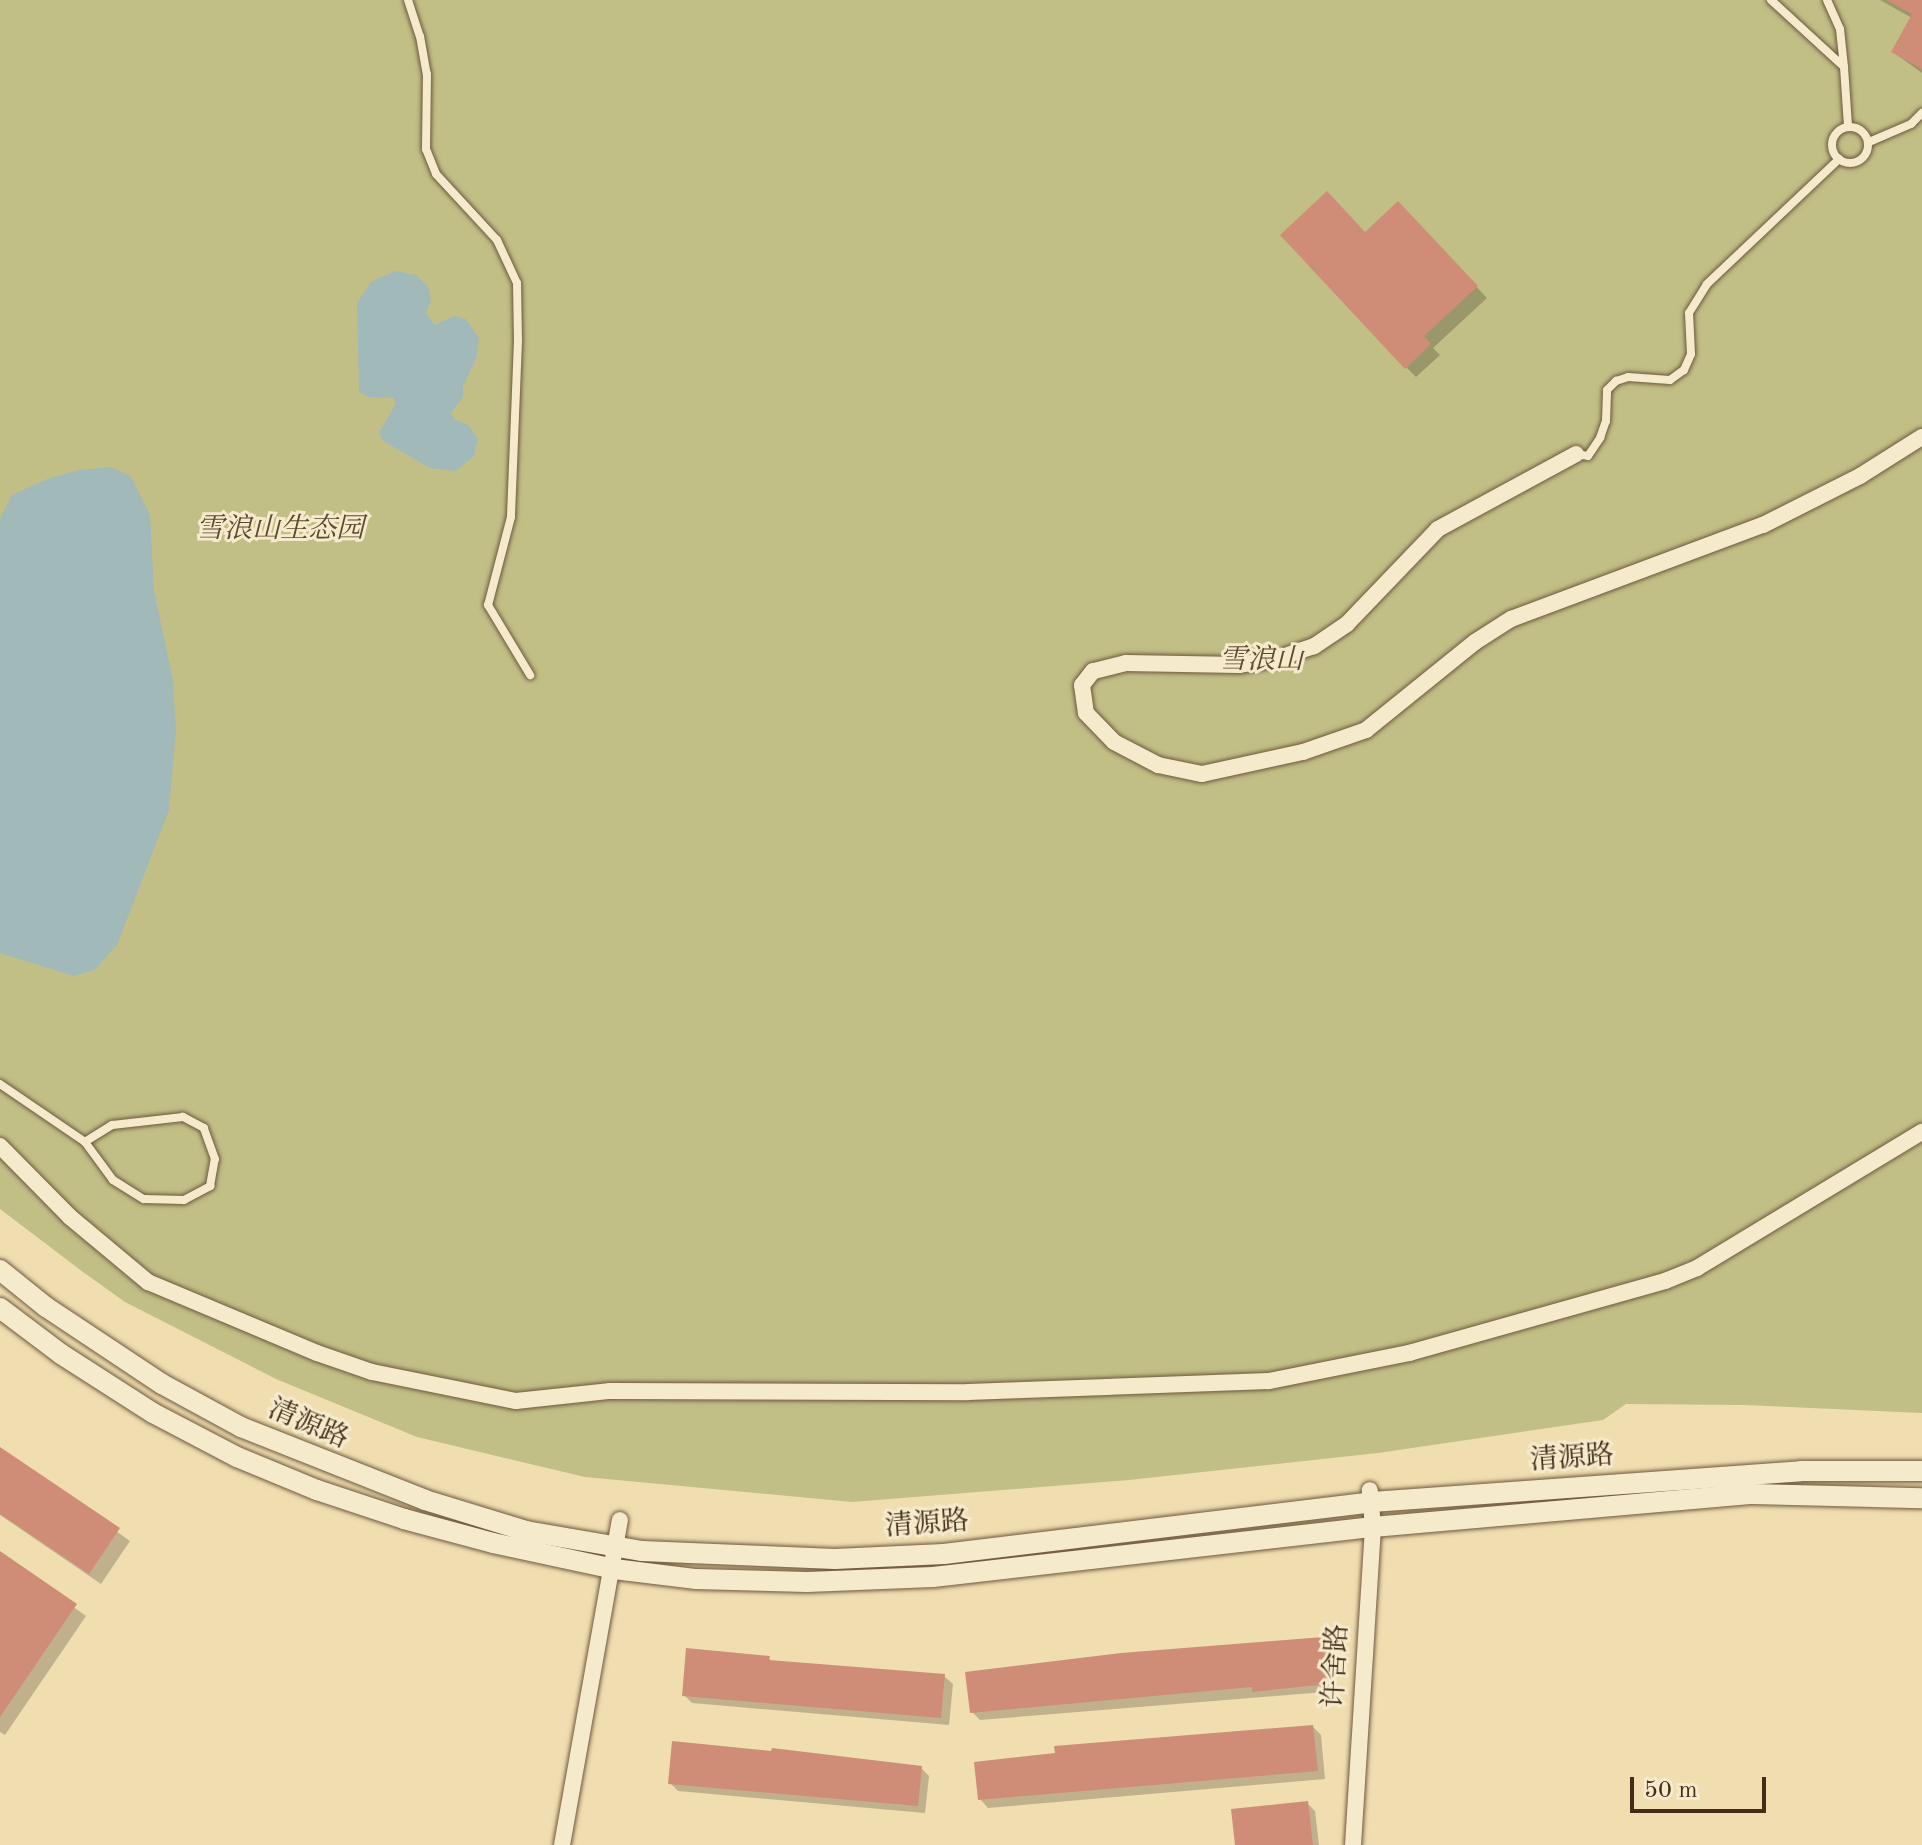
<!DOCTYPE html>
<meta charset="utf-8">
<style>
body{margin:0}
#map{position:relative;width:1922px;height:1845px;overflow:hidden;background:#f0deb0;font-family:"Old Standard TT","Noto Serif SC",serif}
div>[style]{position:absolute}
.green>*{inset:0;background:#c1bf86}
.water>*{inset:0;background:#a1b9b8}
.shadow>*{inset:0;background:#0003}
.building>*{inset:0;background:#cf8d78}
.roads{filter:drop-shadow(0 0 2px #6f583e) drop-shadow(0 0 2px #6f583e)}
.service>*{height:8px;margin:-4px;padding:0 4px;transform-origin:4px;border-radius:4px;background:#f5eacc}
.service>.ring{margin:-4px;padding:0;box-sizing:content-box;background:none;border:8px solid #f5eacc;border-radius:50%}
.minor>*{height:16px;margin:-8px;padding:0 8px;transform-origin:8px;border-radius:8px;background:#f5eacc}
.tertiary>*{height:20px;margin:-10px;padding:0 10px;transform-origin:10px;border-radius:10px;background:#f5eacc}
span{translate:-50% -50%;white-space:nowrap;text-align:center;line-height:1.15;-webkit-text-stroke:6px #f5eacc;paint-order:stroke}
.park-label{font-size:28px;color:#5d492e;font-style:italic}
.street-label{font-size:28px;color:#442c18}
.scale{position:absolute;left:1630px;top:1777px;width:136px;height:36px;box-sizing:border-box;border:4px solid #442c18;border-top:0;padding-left:10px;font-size:24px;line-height:28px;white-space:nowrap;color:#442c18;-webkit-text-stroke:6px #f5eacc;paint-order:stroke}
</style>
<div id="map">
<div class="green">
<div style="clip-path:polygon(0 0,1922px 0,1922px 1413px,1744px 1405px,1626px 1404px,1603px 1420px,1378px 1453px,1129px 1480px,852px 1502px,585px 1477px,417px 1437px,276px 1379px,125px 1302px,83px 1272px,0 1209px)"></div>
</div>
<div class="water">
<div style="clip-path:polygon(395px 271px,416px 275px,428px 287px,431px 300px,426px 313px,435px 325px,454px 316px,466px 319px,479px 338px,476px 359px,463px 386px,463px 397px,451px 413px,454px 419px,468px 425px,478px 439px,474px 456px,456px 471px,430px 468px,383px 441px,379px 433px,396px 403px,393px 398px,368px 397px,359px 392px,357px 303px,371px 282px)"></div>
<div style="clip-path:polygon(112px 467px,131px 477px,150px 515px,154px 591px,173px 680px,176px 730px,169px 810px,117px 945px,94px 970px,74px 976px,0 953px,0 519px,12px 495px,47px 479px,79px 470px)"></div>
</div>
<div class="shadow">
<div style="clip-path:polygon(1880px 0,1922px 0,1922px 73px,1893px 52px,1912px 18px)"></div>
<div style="clip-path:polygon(1408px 214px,1487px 298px,1433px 348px,1440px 355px,1416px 377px,1406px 367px,1366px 234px)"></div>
<div style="clip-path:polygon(0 1449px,130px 1541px,101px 1584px,0 1515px)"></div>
<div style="clip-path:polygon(0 1554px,86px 1616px,5px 1735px,0 1732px)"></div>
<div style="clip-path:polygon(1323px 1639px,1331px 1648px,1336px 1691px,980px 1720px,972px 1712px)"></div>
<div style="clip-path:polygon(769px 1658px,772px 1662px,944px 1676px,953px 1684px,949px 1725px,692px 1703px,684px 1695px)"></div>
<div style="clip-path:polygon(1313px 1727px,1321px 1735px,1325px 1779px,988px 1808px,980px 1799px)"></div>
<div style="clip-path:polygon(921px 1768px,929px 1776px,925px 1813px,678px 1791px,670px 1783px)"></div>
<div style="clip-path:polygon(1307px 1803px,1315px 1811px,1319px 1845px,1237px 1845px)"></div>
</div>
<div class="building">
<div style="clip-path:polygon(1886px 0,1922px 0,1922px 69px,1891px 52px,1912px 14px)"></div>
<div style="clip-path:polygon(1327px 191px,1365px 232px,1398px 201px,1478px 286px,1424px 336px,1431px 344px,1405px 369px,1280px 235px)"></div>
<div style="clip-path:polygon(0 1447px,120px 1528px,89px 1574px,0 1514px)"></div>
<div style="clip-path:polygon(0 1551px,77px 1604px,0 1717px)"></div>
<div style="clip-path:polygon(1323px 1637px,1328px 1684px,1252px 1692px,1252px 1687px,970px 1713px,965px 1672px,1121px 1653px)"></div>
<div style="clip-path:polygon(686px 1648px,770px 1656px,769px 1660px,945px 1674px,941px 1718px,682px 1696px)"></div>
<div style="clip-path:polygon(1313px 1725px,1318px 1771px,978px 1800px,974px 1762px,1055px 1753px,1054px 1746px)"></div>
<div style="clip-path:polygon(672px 1741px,771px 1751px,772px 1748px,922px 1766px,918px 1806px,668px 1784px)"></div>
<div style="clip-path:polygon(1308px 1801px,1313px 1845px,1235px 1845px,1231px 1809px)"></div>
</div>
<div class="roads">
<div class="service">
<div style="left:408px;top:0;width:38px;rotate:72deg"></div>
<div style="left:420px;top:36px;width:39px;rotate:80deg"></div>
<div style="left:427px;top:74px;width:75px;rotate:90.8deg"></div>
<div style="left:426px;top:149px;width:27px;rotate:68deg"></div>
<div style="left:436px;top:174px;width:90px;rotate:47.3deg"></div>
<div style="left:497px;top:240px;width:47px;rotate:65.1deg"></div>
<div style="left:517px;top:283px;width:58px;rotate:89deg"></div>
<div style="left:518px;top:341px;width:176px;rotate:92.3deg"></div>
<div style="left:511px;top:517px;width:91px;rotate:104.6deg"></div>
<div style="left:488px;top:605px;width:82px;rotate:59deg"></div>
<div style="left:1771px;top:0;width:99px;rotate:42.5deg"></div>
<div style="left:1844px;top:67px;width:59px;rotate:86.1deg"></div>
<div style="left:1827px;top:0;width:32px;rotate:66deg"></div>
<div style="left:1840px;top:29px;width:38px;rotate:84deg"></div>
<div class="ring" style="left:1832px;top:127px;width:28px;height:28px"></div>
<div style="left:1869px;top:142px;width:46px;rotate:-23.2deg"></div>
<div style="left:1911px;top:124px;width:16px;rotate:-45deg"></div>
<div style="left:1576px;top:454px;width:12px;rotate:9deg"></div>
<div style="left:1588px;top:456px;width:22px;rotate:-56deg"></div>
<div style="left:1600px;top:438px;width:18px;rotate:-71deg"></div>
<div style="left:1606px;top:421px;width:31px;rotate:-88deg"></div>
<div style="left:1607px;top:390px;width:13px;rotate:-45deg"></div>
<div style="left:1616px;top:381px;width:13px;rotate:-18deg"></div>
<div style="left:1628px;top:377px;width:42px;rotate:4.1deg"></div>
<div style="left:1670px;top:380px;width:17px;rotate:-36deg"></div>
<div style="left:1684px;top:370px;width:17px;rotate:-66deg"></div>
<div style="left:1691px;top:354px;width:41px;rotate:-92.8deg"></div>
<div style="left:1689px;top:313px;width:34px;rotate:-58deg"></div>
<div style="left:1707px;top:284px;width:182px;rotate:-43.4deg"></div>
<div style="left:0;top:1084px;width:103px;rotate:34.3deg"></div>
<div style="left:85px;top:1142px;width:47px;rotate:53.6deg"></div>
<div style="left:113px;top:1180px;width:36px;rotate:32deg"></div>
<div style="left:144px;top:1199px;width:40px;rotate:1.4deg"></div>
<div style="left:184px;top:1200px;width:30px;rotate:-28deg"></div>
<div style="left:210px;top:1186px;width:27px;rotate:-80deg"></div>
<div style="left:215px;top:1159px;width:33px;rotate:-110deg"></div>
<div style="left:204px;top:1128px;width:24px;rotate:-152deg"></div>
<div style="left:183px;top:1117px;width:71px;rotate:173.6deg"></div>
<div style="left:112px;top:1125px;width:32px;rotate:148deg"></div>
</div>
<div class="minor">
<div style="left:1576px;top:454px;width:157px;rotate:151.5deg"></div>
<div style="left:1438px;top:529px;width:132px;rotate:133.8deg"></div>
<div style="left:1347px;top:624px;width:40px;rotate:146deg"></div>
<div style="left:1314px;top:646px;width:40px;rotate:161.1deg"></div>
<div style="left:1276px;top:659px;width:37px;rotate:171deg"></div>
<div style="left:1239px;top:665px;width:113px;rotate:-179deg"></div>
<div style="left:1126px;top:663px;width:34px;rotate:166deg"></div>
<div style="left:1093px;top:671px;width:18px;rotate:128deg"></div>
<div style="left:1082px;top:685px;width:28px;rotate:82deg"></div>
<div style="left:1086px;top:713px;width:40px;rotate:46deg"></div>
<div style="left:1114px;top:742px;width:50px;rotate:27.6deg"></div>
<div style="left:1158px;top:765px;width:45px;rotate:11.6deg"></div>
<div style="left:1202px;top:774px;width:103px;rotate:-12.3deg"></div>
<div style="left:1303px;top:752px;width:67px;rotate:-19.2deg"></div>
<div style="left:1366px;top:730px;width:140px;rotate:-38.9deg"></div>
<div style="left:1475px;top:642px;width:43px;rotate:-32.6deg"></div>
<div style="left:1511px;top:619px;width:269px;rotate:-20.5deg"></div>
<div style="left:1763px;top:525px;width:109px;rotate:-26.8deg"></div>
<div style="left:1860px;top:476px;width:73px;rotate:-32.2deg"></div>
<div style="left:0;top:1146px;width:100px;rotate:45.4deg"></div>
<div style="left:70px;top:1217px;width:102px;rotate:39.8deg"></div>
<div style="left:148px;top:1282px;width:183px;rotate:22.8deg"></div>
<div style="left:317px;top:1353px;width:58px;rotate:19.1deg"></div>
<div style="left:372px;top:1372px;width:147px;rotate:11.4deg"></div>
<div style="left:516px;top:1401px;width:95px;rotate:-6.1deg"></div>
<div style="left:610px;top:1391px;width:358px;rotate:0.2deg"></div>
<div style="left:968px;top:1392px;width:301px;rotate:-2.1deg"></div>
<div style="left:1269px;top:1381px;width:143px;rotate:-11.3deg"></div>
<div style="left:1409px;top:1353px;width:266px;rotate:-15.7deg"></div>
<div style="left:1665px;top:1281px;width:35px;rotate:-22deg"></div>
<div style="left:1697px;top:1268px;width:263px;rotate:-31.2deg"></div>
<div style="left:562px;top:1845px;width:330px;rotate:-79.9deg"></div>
<div style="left:1353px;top:1845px;width:319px;rotate:-86.4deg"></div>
<div style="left:1373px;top:1527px;width:37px;rotate:-95deg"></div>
</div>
<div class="tertiary">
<div style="left:0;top:1270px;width:59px;rotate:38.8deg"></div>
<div style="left:46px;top:1307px;width:139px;rotate:33.6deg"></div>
<div style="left:162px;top:1384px;width:90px;rotate:28.6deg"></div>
<div style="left:241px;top:1427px;width:198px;rotate:21.6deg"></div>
<div style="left:425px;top:1500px;width:106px;rotate:17.1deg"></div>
<div style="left:526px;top:1531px;width:118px;rotate:9.8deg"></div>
<div style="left:642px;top:1551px;width:193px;rotate:2.4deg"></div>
<div style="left:835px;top:1559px;width:109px;rotate:-2.6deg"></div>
<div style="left:944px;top:1554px;width:431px;rotate:-6.9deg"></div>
<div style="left:1372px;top:1502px;width:430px;rotate:-4.1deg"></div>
<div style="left:1801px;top:1471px;width:121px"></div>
<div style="left:0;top:1308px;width:76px;rotate:37deg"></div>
<div style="left:61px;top:1354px;width:109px;rotate:32.7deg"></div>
<div style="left:153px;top:1413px;width:95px;rotate:27.6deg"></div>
<div style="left:237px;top:1457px;width:87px;rotate:22.4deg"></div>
<div style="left:317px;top:1490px;width:92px;rotate:18.4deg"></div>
<div style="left:404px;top:1519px;width:92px;rotate:15.1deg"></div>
<div style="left:493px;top:1543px;width:124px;rotate:12.1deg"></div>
<div style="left:614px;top:1569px;width:83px;rotate:7deg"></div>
<div style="left:696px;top:1579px;width:111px;rotate:1.5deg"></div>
<div style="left:807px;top:1582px;width:126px;rotate:-2.3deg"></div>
<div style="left:933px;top:1577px;width:443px;rotate:-6.5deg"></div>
<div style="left:1373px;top:1527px;width:381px;rotate:-5deg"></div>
<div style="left:1753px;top:1494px;width:169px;rotate:1.4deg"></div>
</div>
</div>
<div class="park-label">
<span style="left:280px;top:530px">雪浪山生态园</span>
<span style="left:1261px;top:661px">雪浪山</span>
</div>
<div class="street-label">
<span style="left:308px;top:1425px;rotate:23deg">清源路</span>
<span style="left:1572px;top:1459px;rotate:-4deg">清源路</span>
<span style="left:927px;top:1525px;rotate:-4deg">清源路</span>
<span style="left:1337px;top:1666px;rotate:-87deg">许舍路</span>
</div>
<div class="scale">50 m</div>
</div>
